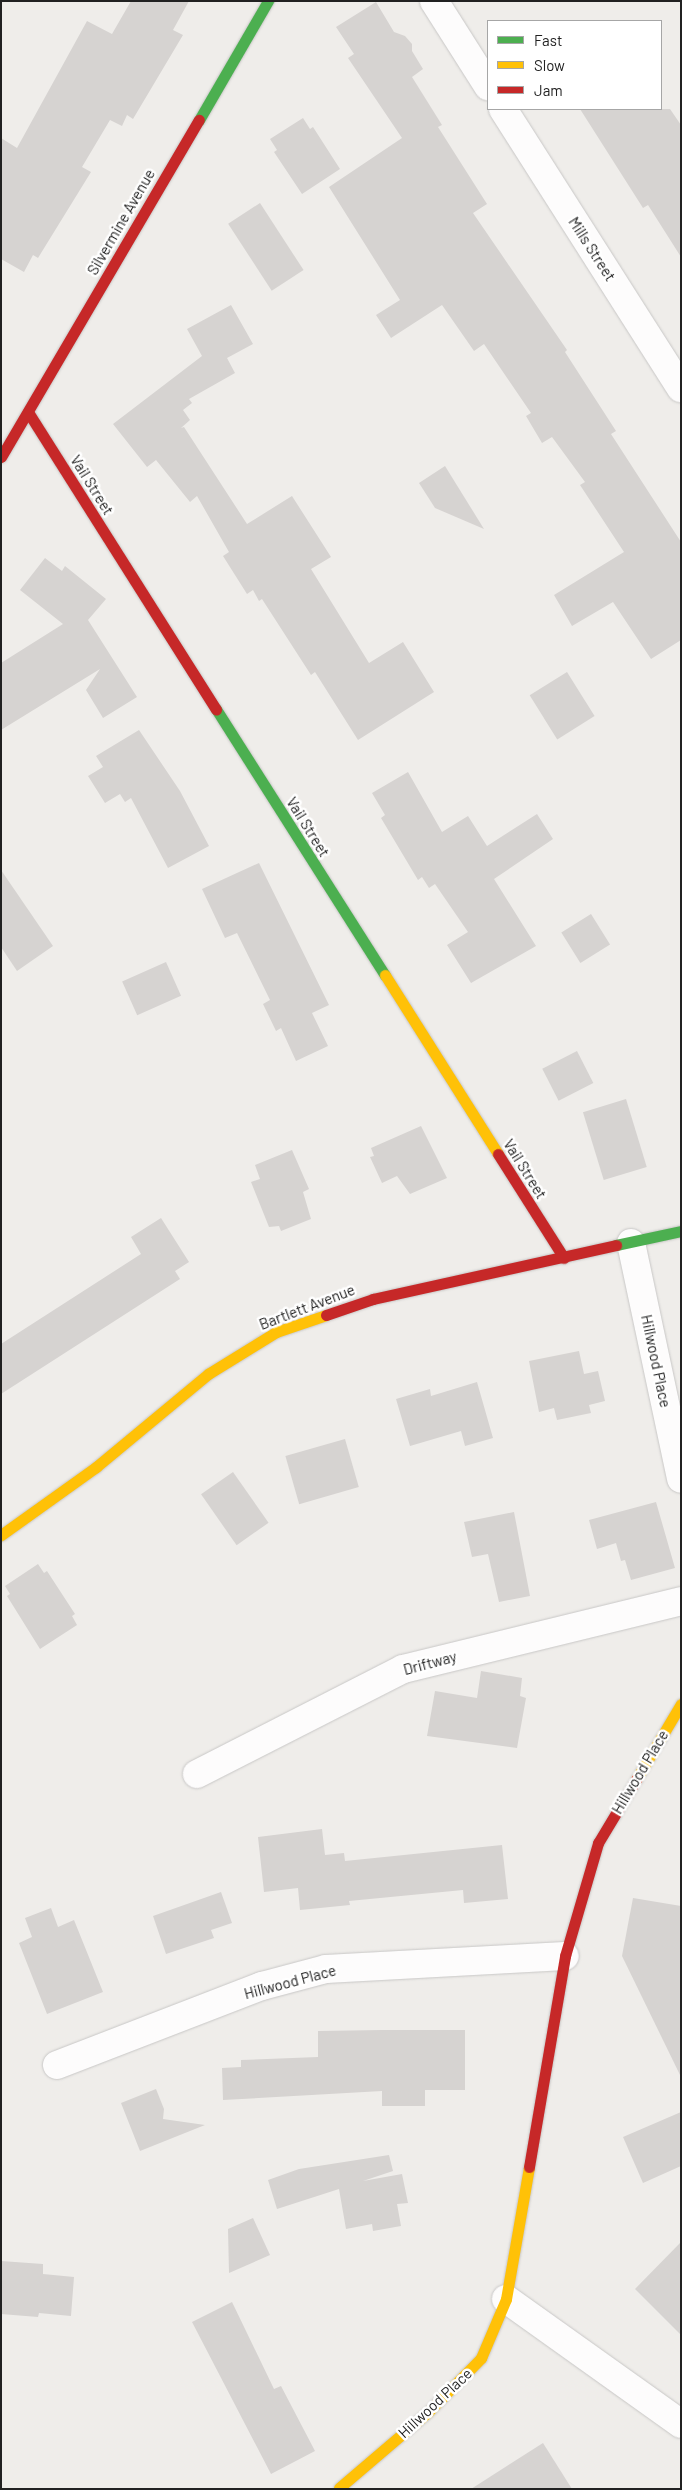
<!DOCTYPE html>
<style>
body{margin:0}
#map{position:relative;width:682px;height:2490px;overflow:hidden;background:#efedea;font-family:Barlow,sans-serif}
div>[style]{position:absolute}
.building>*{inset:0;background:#d6d3d1;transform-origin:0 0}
.roads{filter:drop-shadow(0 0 1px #c8c7c6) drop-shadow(0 0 1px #c8c7c6)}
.street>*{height:28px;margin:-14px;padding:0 14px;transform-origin:14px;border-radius:14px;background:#fdfcfc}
.fast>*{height:11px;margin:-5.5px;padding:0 5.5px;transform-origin:5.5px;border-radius:5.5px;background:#4caf50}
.slow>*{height:11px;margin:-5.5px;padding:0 5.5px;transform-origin:5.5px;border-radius:5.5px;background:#ffc107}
.jam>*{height:11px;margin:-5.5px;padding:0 5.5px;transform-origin:5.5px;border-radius:5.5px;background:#c62828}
span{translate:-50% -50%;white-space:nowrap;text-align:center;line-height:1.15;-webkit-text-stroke:5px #fff;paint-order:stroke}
.street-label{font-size:15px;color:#212121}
.frame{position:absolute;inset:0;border:2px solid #212121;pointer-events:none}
.legend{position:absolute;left:487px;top:20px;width:175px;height:90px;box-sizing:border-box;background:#fff;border:1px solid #a6a6a6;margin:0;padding:6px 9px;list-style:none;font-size:15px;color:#212121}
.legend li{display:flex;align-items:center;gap:10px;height:25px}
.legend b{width:25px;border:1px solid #a6a6a6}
</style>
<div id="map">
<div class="building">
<div style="clip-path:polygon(131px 1px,189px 1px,173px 30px,183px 35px,133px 119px,127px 115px,122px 126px,110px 120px,82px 167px,91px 172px,38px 258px,33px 255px,24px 272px,1px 259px,1px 138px,17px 148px,87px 21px,112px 34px)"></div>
<div style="clip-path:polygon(376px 2px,394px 32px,405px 36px,412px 44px,412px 51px,423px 69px,412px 77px,442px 125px,438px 127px,487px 204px,473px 213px,567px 350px,565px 352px,616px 431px,611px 434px,681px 542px,681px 640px,651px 659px,613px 602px,572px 626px,554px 595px,624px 552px,580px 485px,585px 482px,552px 437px,542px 443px,526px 416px,531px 413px,484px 344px,474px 351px,442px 305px,391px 338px,376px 315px,400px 300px,329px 187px,402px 138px,348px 58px,354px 54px,336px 27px)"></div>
<div style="clip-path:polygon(580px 109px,670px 109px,681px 125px,681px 257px,648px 205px,643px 208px)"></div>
<div style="clip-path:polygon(303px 118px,310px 129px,313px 127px,340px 169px,302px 194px,274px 152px,277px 150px,270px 139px)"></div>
<div style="left:260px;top:203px;width:80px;height:38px;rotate:57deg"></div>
<div style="clip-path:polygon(231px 305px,253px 344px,227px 358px,235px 373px,189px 399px,192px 403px,183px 410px,190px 420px,181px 428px,184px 427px,247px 524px,292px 496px,331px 557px,311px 569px,369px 663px,403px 642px,434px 692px,358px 740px,315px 672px,311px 675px,262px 599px,259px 601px,253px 590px,247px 594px,223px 556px,229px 552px,197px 496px,190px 502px,156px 460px,147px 467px,113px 424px,202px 356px,187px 329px)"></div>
<div style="clip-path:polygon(445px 466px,484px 529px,435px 508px,419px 483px)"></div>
<div style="clip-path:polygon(45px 558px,62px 571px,65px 566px,106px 599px,88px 620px,137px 697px,103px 718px,86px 690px,100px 669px,1px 730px,1px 663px,63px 624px,20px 590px)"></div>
<div style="left:567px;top:672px;width:52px;height:44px;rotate:58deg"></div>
<div style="clip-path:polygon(139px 730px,180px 791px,209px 846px,168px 868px,131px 798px,125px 802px,120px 794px,105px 803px,88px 776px,103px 767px,96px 756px)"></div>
<div style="clip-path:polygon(408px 772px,442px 832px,468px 816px,487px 846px,537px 814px,553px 839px,494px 879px,536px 946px,471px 983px,447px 945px,468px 932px,435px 884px,429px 888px,422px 877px,418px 880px,381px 818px,385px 815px,372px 793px)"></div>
<div style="clip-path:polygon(259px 863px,329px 1005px,312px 1013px,328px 1046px,296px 1061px,281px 1028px,276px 1031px,263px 1004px,270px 1000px,237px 933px,225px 938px,202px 889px)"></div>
<div style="clip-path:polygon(1px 870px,53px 946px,17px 971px,1px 947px)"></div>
<div style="left:591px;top:914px;width:36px;height:35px;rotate:58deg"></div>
<div style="left:166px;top:962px;width:37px;height:48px;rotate:66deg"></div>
<div style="left:577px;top:1051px;width:36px;height:39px;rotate:63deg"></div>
<div style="left:626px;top:1099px;width:71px;height:45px;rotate:73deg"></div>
<div style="clip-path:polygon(421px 1126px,447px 1178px,410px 1194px,397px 1176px,382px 1183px,370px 1157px,374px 1156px,371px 1148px)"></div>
<div style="clip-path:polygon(292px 1150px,309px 1189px,303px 1192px,311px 1219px,281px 1231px,279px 1226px,269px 1227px,251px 1182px,260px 1179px,255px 1165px)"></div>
<div style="clip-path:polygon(161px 1218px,189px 1262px,175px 1271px,180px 1279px,1px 1394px,1px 1344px,141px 1254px,131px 1237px)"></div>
<div style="clip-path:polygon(579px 1351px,584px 1374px,598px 1371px,605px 1401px,589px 1405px,591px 1413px,557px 1420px,554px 1408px,539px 1412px,529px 1361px)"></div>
<div style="clip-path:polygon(477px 1382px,493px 1438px,465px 1446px,461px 1431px,410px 1446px,396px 1399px,430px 1389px,431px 1396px)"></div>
<div style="left:345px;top:1439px;width:50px;height:62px;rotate:74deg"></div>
<div style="left:233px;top:1472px;width:62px;height:39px;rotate:55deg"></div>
<div style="clip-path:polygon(656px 1502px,675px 1568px,631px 1580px,625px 1560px,621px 1561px,616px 1543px,597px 1549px,589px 1520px)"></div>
<div style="clip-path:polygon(514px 1512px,530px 1596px,499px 1602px,488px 1554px,472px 1557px,464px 1522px)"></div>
<div style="clip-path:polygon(38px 1564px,44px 1573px,47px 1571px,75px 1614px,72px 1616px,77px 1625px,40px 1649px,7px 1596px,10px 1594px,5px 1586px)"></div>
<div style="clip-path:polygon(481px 1671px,522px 1678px,520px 1696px,526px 1698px,517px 1748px,427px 1736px,435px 1691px,477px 1698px)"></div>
<div style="clip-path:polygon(322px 1829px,325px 1855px,344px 1853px,345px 1861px,502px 1845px,508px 1899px,464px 1903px,463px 1890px,349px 1901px,350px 1905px,300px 1910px,298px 1888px,264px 1892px,258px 1837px)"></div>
<div style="clip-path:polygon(221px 1892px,232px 1923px,211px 1930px,214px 1938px,166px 1954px,153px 1916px)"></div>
<div style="clip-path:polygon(633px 1898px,681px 1906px,681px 2077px,622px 1956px)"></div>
<div style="clip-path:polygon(51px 1908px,58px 1927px,74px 1920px,103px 1992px,47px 2014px,19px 1943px,32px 1937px,25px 1918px)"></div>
<div style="clip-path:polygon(382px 2030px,465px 2030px,465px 2090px,425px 2090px,425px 2106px,382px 2106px,382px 2091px,223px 2100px,222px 2068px,241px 2067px,241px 2060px,318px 2057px,318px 2031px)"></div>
<div style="clip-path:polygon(156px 2089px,164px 2109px,163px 2119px,205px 2125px,140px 2151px,121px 2103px)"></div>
<div style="clip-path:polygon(681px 2112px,681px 2166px,643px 2183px,623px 2137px)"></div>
<div style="clip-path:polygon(389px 2155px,393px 2171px,363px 2181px,402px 2174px,408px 2203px,397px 2204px,401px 2226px,373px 2231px,372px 2224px,346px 2229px,339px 2189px,277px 2209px,268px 2180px,299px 2169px)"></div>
<div style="clip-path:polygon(253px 2218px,270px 2255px,229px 2273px,228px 2229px)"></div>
<div style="clip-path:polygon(681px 2242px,681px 2335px,635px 2289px)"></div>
<div style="clip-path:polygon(1px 2261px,43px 2264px,43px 2274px,74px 2277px,71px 2316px,39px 2313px,38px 2317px,1px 2314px)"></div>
<div style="clip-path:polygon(232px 2302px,274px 2389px,281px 2386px,315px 2451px,271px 2474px,192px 2322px)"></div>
<div style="clip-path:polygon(543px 2443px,572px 2489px,471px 2489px)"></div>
</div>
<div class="roads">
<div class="street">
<div style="left:434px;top:1px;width:101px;rotate:57.6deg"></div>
<div style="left:503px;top:109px;width:331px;rotate:57.5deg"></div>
<div style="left:631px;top:1243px;width:241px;rotate:78deg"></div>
<div style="left:197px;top:1774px;width:231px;rotate:-27deg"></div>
<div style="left:403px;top:1669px;width:286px;rotate:-13.7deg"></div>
<div style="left:57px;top:2065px;width:220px;rotate:-21.1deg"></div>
<div style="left:262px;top:1986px;width:66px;rotate:-14.9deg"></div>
<div style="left:326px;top:1969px;width:239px;rotate:-3.1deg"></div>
<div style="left:506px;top:2299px;width:215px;rotate:35.5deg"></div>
</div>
<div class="fast">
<div style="left:199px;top:120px;width:138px;rotate:-59.9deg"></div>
<div style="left:216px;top:709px;width:315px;rotate:57.6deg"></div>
<div style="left:616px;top:1245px;width:66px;rotate:-12.2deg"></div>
</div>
<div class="slow">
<div style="left:385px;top:975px;width:212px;rotate:57.7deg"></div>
<div style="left:1px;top:1535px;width:117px;rotate:-35.6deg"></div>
<div style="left:96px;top:1467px;width:146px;rotate:-39.7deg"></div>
<div style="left:208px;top:1374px;width:80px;rotate:-31.7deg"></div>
<div style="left:276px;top:1332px;width:53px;rotate:-18.8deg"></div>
<div style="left:637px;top:1778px;width:86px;rotate:-59.3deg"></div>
<div style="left:339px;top:2488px;width:117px;rotate:-40.5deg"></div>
<div style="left:428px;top:2412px;width:76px;rotate:-45.5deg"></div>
<div style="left:481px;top:2358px;width:64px;rotate:-67deg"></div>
<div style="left:506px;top:2299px;width:134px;rotate:-80.1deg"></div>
</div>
<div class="jam">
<div style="left:28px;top:412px;width:352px;rotate:57.7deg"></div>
<div style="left:1px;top:457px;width:391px;rotate:-59.6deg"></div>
<div style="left:498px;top:1154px;width:123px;rotate:57.6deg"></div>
<div style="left:326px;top:1315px;width:50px;rotate:-18.8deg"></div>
<div style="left:373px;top:1299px;width:249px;rotate:-12.5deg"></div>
<div style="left:529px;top:2167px;width:214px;rotate:-80.3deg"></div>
<div style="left:565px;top:1956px;width:118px;rotate:-73.7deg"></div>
<div style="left:598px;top:1843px;width:76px;rotate:-59deg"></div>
</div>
</div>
<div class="street-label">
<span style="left:121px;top:222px;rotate:-60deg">Silvermine Avenue</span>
<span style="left:592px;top:249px;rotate:57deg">Mills Street</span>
<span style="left:92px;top:485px;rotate:58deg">Vail Street</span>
<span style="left:308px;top:827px;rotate:58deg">Vail Street</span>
<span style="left:525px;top:1169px;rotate:58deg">Vail Street</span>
<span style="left:307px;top:1307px;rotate:-21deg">Bartlett Avenue</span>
<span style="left:656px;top:1361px;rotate:78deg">Hillwood Place</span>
<span style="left:430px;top:1663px;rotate:-15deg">Driftway</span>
<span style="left:640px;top:1772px;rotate:-59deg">Hillwood Place</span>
<span style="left:290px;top:1982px;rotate:-15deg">Hillwood Place</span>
<span style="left:435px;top:2403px;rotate:-43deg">Hillwood Place</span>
</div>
<div class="frame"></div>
<ul class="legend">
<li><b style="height:6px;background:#4caf50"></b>Fast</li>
<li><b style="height:6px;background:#ffc107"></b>Slow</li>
<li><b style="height:6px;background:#c62828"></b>Jam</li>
</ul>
</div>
